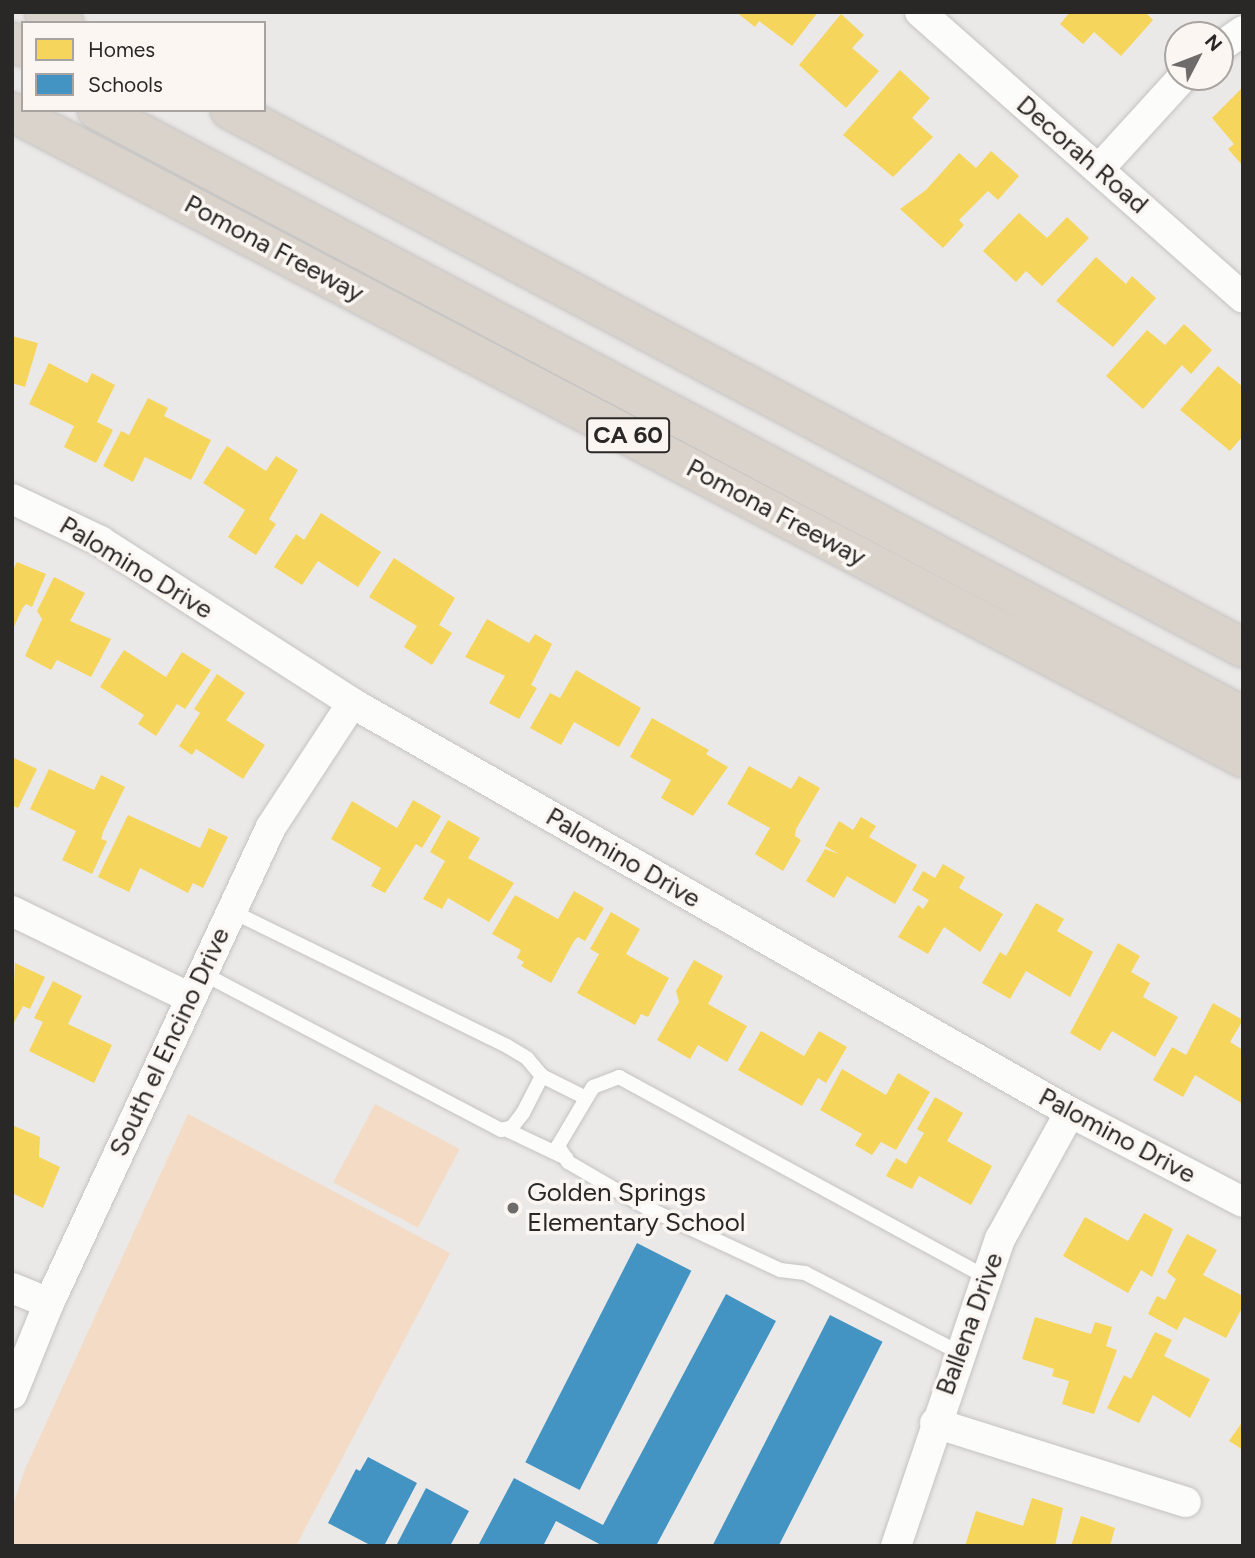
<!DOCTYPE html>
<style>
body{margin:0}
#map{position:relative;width:1255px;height:1558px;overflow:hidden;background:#ebe9e7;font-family:Figtree,sans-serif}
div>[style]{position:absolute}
.green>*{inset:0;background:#f3dbc6;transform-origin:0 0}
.homes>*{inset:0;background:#f6d55c}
.schools>*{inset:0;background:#4393c3;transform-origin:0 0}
.roads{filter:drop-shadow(0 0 2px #c4c3c2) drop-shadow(0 0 2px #c4c3c2)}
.lane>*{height:14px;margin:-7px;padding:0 7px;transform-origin:7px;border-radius:7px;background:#fcfcfb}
.street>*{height:30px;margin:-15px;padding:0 15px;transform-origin:15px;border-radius:15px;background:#fcfcfb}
.highway>*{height:38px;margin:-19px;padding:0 19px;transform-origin:19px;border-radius:19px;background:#dad3cb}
.dots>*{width:19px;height:19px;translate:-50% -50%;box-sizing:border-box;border:4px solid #fbf6f2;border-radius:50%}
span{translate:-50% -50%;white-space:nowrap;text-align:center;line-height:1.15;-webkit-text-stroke:7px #fbf6f2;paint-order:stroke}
.shield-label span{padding:2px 5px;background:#fbf6f2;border:2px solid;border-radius:5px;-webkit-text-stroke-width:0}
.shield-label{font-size:24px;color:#2a2827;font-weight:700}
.street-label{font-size:26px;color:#2a2827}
.poi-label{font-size:26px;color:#2a2827}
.left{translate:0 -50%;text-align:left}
.frame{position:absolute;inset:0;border:14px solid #2a2827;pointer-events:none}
.legend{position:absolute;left:21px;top:21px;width:245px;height:91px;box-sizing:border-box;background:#fbf6f2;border:2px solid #a7a4a1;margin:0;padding:9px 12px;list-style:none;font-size:21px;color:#2a2827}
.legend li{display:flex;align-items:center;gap:14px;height:35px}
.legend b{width:35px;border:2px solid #a7a4a1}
.north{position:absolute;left:1164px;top:21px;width:70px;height:70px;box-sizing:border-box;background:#fbf6f2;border:2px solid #a7a4a1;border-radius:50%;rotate:48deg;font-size:19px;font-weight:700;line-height:28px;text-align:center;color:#2a2827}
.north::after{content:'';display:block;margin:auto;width:24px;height:32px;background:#6e6c6a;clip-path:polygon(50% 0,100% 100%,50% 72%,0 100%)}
</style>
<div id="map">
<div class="green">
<div style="left:375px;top:1104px;width:96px;height:89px;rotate:28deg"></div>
<div style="clip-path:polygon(188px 1114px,450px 1253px,296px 1546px,12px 1546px,12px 1508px,25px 1469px)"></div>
</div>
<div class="homes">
<div style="clip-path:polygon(736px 12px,818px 12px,792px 46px,759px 21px,755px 27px)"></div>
<div style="clip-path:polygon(1070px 12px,1145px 12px,1153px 20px,1121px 56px,1094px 32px,1083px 44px,1060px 24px)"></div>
<div style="clip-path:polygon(841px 14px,864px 35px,852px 48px,879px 71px,846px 108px,799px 65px)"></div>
<div style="clip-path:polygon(900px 70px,930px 98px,912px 118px,933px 137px,893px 177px,843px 135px)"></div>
<div style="clip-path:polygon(1243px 87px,1243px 166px,1228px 149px,1234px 144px,1212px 118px)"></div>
<div style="clip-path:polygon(991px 151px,1019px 176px,998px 200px,988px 191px,959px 220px,964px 225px,943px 248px,900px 209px,926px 190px,959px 153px,976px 168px)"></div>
<div style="clip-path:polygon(1019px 213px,1047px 238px,1067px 217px,1089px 238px,1042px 286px,1026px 271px,1016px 282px,983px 251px)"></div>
<div style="clip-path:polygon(1096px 257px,1126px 284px,1132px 276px,1156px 298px,1113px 347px,1056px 301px)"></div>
<div style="clip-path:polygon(1184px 324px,1212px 350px,1191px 374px,1182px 365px,1143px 409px,1106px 376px,1147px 330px,1165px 345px)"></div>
<div style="clip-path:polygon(12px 336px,38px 343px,25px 387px,12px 383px)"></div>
<div style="clip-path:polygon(49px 363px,87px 383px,92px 373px,115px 385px,97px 422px,113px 430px,96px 463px,64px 447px,74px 426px,29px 404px)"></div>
<div style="clip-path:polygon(1218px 366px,1243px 387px,1242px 437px,1230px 451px,1180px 410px)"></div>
<div style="clip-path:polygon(148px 398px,168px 408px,164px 416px,211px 440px,191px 480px,145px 457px,133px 482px,103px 466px,121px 431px,129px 435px)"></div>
<div style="clip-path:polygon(227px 446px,266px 471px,276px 456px,298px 470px,269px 519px,276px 524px,256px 555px,228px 537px,245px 510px,203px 483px)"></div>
<div style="clip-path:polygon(321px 513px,381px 552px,358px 587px,318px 561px,302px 585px,274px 567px,296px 534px,304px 540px)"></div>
<div style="clip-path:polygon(394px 558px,455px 598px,439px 625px,452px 633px,432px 665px,404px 647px,417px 626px,369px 597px)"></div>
<div style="clip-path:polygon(17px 562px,46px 574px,32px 607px,26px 604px,22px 609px,12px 631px,12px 572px)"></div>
<div style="clip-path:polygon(54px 577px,85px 593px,70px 621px,111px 639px,91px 677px,57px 660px,51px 670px,25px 656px,42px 619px,37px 611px)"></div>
<div style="clip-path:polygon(487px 619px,529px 643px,535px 634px,552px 644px,531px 685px,537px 688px,519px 719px,489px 703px,505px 676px,465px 657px)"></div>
<div style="clip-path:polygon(124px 650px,166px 677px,182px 652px,211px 670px,185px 709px,177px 704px,156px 736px,138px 724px,144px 715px,100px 687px)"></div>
<div style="clip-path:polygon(576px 670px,641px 708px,619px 747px,574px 722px,561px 745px,530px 728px,550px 693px,560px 698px)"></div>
<div style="clip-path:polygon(217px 674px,245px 693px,226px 720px,265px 745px,243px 779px,196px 749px,192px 755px,179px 746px,200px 713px,194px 709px)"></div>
<div style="clip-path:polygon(652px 718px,709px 750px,706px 754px,728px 767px,693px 816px,661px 798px,671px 780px,630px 757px)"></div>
<div style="clip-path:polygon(12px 757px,37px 769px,18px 808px,12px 805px)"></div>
<div style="clip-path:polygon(749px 766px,791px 789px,799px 776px,820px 788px,796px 829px,795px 836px,801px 840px,783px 871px,755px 854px,770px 828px,727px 804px)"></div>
<div style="clip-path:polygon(49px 769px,94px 790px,101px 775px,125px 787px,103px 832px,101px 839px,107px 841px,92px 874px,62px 860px,76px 831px,30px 809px)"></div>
<div style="clip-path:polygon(413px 800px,441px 816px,422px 848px,416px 844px,385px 893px,371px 886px,381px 868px,331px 839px,352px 801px,397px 828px)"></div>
<div style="clip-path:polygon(128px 815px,200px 848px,209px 828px,228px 837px,203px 888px,193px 883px,188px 893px,140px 868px,129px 892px,98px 877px)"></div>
<div style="clip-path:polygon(861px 817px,876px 826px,869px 837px,917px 865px,895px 904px,847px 876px,834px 898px,806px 881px,825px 849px,839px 854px,825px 846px,839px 821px,853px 830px)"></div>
<div style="clip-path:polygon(448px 820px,480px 838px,468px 858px,514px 883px,489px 922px,448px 898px,442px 909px,423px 899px,445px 861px,430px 852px)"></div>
<div style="clip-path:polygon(943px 864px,965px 877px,959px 888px,1003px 914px,980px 952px,944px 927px,928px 954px,898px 937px,918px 905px,923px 909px,929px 900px,912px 890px,923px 871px,935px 878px)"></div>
<div style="clip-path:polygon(574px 891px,604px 908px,585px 941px,578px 937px,574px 941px,551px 983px,521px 966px,524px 962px,517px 958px,521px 950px,492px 934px,515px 895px,558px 919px)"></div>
<div style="clip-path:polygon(1036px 903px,1064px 919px,1057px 931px,1093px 952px,1070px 997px,1026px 971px,1010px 999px,982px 983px,1000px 952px,1006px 956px)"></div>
<div style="clip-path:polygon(611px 912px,640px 929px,626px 954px,669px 978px,648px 1017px,641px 1014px,635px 1025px,577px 993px,599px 954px,590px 949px)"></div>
<div style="clip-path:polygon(1118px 943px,1140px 956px,1131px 972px,1150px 983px,1143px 997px,1178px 1017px,1155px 1057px,1112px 1031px,1100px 1051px,1070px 1033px)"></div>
<div style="clip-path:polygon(694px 960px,723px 976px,708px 1004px,747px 1026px,727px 1062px,698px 1045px,690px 1059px,657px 1040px,679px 1002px,676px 991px)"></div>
<div style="clip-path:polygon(15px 963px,45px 977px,30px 1009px,23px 1006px,12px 1026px)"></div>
<div style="clip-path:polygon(53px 981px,82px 996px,68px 1024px,112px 1045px,94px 1083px,29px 1051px,43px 1022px,34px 1018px)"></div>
<div style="clip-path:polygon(1213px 1003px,1243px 1020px,1230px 1042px,1243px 1050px,1243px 1104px,1195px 1075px,1183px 1097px,1153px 1080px,1172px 1047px,1186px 1055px)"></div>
<div style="clip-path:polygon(761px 1031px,804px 1056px,819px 1031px,847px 1047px,826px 1083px,818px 1078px,802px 1106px,738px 1070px)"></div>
<div style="clip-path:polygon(842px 1069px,886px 1095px,898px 1073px,930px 1092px,896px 1150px,881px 1142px,872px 1155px,855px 1145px,862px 1134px,820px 1110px)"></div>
<div style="clip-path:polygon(935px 1097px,963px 1113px,947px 1141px,992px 1166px,971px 1205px,919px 1176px,912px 1189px,886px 1176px,896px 1158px,906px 1164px,924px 1133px,917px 1129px)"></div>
<div style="clip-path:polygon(12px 1125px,40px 1137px,39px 1157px,60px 1167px,43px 1208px,12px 1193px)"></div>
<div style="clip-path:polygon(1144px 1213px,1173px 1229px,1152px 1277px,1141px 1270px,1128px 1293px,1063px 1256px,1085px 1217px,1128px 1241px)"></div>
<div style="clip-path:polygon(1187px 1234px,1217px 1250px,1203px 1275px,1243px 1296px,1243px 1306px,1226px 1338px,1184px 1317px,1177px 1330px,1148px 1314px,1157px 1296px,1165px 1300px,1176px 1279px,1167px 1272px)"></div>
<div style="clip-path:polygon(1035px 1317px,1091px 1334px,1095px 1322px,1112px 1327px,1106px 1346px,1117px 1350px,1094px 1414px,1062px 1404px,1069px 1381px,1052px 1376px,1054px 1369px,1022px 1359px)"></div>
<div style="clip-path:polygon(1155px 1332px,1172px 1340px,1164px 1356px,1210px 1379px,1190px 1418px,1153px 1395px,1139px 1423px,1107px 1408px,1124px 1375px,1131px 1379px)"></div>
<div style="clip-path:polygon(1243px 1421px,1243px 1450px,1229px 1441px)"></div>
<div style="clip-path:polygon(1032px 1498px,1063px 1508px,1055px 1546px,965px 1546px,976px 1511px,1023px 1526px)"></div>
<div style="clip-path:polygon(1081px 1516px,1115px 1528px,1110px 1546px,1071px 1546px)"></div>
</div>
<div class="schools">
<div style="left:637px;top:1243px;width:61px;height:246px;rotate:27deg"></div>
<div style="clip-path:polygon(726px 1294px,776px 1321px,656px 1546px,603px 1546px,556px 1521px,543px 1546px,478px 1546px,514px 1478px,603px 1525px)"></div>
<div style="left:830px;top:1315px;width:59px;height:262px;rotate:27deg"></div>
<div style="clip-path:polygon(368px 1457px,417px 1483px,384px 1546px,372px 1546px,328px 1523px,356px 1469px,360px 1471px)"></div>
<div style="clip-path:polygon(426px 1488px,469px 1511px,450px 1546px,396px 1546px)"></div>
</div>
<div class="roads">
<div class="lane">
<div style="left:202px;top:973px;width:338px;rotate:27.7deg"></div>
<div style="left:501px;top:1130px;width:11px;rotate:-15deg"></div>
<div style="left:512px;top:1127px;width:18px;rotate:-52deg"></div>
<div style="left:523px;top:1113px;width:42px;rotate:-62.8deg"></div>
<div style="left:542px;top:1076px;width:23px;rotate:-130deg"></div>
<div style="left:527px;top:1058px;width:23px;rotate:-149deg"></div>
<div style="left:507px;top:1046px;width:307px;rotate:-153.9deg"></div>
<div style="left:542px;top:1076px;width:47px;rotate:26.6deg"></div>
<div style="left:505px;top:1129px;width:68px;rotate:25.4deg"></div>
<div style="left:960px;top:1353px;width:174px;rotate:-152.7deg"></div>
<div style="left:805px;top:1273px;width:25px;rotate:-173deg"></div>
<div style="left:780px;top:1270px;width:147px;rotate:-155deg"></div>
<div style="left:647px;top:1208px;width:91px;rotate:-149.8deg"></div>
<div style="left:568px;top:1162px;width:19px;rotate:-122deg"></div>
<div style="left:558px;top:1146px;width:69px;rotate:-59.3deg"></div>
<div style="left:593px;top:1087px;width:28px;rotate:-21deg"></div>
<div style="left:619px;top:1077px;width:419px;rotate:28.6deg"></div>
</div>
<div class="street">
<div style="left:920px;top:12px;width:431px;rotate:41.5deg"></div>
<div style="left:1220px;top:47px;width:28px;rotate:-35deg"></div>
<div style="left:1099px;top:169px;width:125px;rotate:-47.6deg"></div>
<div style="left:12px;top:499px;width:98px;rotate:25.5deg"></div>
<div style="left:100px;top:541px;width:300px;rotate:32.7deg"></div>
<div style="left:352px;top:703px;width:826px;rotate:29.67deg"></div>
<div style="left:1070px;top:1112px;width:195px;rotate:27.5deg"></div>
<div style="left:12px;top:911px;width:198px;rotate:26deg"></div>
<div style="left:12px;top:1288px;width:40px;rotate:22deg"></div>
<div style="left:12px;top:1394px;width:98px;rotate:-67.9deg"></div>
<div style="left:49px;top:1303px;width:525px;rotate:-65deg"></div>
<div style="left:271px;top:827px;width:148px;rotate:-56.8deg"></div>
<div style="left:935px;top:1423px;width:263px;rotate:17.5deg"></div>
<div style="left:896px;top:1546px;width:324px;rotate:-71.3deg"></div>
<div style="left:1000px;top:1239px;width:145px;rotate:-61.1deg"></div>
</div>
<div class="highway">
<div style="left:44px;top:12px;width:23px;rotate:29deg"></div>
<div style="left:12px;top:42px;width:12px;rotate:24deg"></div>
<div style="left:97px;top:110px;width:1296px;rotate:27.87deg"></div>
<div style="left:230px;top:110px;width:1147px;rotate:27.97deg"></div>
<div style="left:12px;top:112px;width:1390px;rotate:27.69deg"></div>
</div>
</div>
<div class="dots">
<div style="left:513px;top:1208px;background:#6e6c6a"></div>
</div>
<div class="shield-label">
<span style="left:628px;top:435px">CA 60</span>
</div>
<div class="street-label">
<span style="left:1082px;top:155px;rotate:41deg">Decorah Road</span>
<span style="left:274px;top:249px;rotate:28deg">Pomona Freeway</span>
<span style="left:776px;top:513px;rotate:28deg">Pomona Freeway</span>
<span style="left:136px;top:568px;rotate:31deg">Palomino Drive</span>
<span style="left:623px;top:858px;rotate:30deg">Palomino Drive</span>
<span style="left:170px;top:1042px;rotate:-65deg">South el Encino Drive</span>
<span style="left:1117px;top:1136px;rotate:28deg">Palomino Drive</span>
<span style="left:970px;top:1324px;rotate:-70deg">Ballena Drive</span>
</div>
<div class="poi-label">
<span class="left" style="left:527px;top:1208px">Golden Springs<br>Elementary School</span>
</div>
<div class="frame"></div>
<ul class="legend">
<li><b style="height:19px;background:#f6d55c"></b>Homes</li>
<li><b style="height:19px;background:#4393c3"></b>Schools</li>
</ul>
<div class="north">N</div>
</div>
